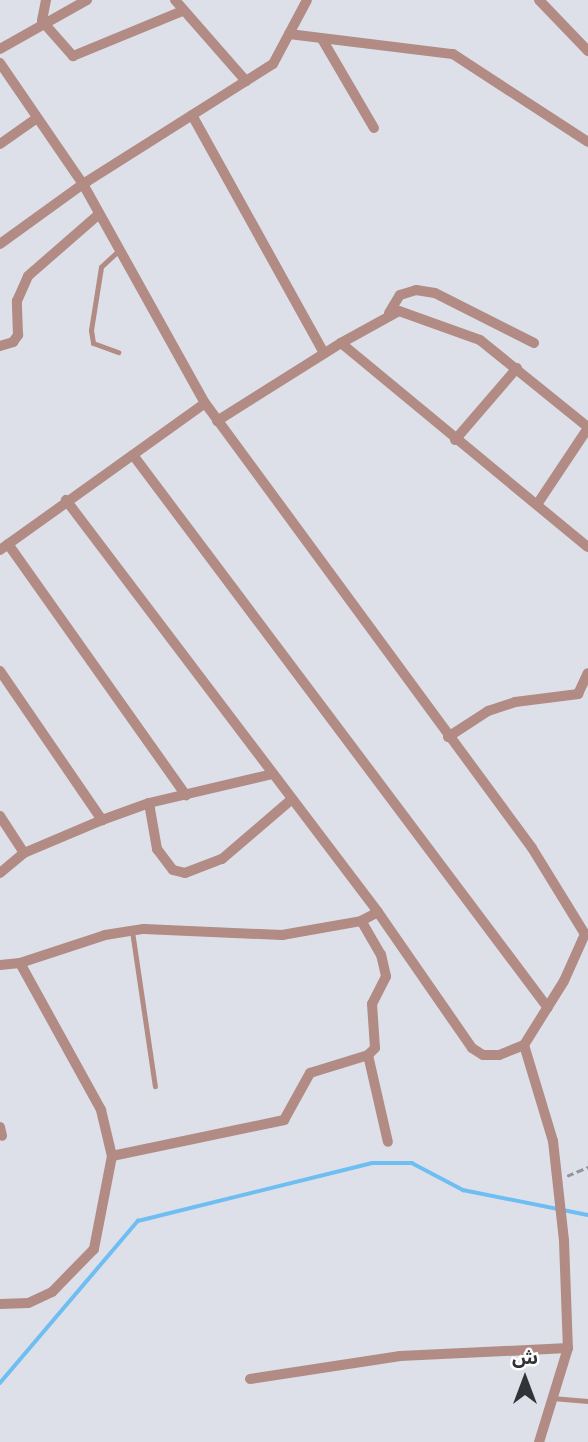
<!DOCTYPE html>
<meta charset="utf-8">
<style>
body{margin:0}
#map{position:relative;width:588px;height:1442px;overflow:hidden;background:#dde0e9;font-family:"Fira Sans","Noto Sans Arabic",sans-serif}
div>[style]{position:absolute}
.stream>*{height:3.5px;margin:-1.75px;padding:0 1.75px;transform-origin:1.75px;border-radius:1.75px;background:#6fbef2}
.path>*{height:2.5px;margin-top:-1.25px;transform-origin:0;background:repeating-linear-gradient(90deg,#93959c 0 7px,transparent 0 10.5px)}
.lane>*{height:5px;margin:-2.5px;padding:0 2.5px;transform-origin:2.5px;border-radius:2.5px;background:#b18b84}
.street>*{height:10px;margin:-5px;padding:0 5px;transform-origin:5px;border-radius:5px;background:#b18b84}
span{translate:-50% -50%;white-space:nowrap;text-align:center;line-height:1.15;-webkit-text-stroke:5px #fff;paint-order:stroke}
.north{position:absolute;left:490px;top:1344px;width:70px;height:70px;-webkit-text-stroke:5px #fff;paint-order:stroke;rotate:0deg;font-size:19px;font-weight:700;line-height:28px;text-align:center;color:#323337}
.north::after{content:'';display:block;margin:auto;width:24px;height:32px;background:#323337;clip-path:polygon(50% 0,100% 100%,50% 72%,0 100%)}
</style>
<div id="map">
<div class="stream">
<div style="left:0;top:1383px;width:213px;rotate:-49.6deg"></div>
<div style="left:138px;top:1221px;width:241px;rotate:-13.9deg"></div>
<div style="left:372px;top:1163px;width:40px"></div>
<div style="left:412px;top:1163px;width:58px;rotate:27.9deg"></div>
<div style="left:463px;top:1190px;width:127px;rotate:11.3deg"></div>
</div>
<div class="path">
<div style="left:567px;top:1176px;width:23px;rotate:-23deg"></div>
</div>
<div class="lane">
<div style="left:118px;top:251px;width:23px;rotate:137deg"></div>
<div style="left:101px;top:267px;width:64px;rotate:99deg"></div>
<div style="left:91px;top:330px;width:13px;rotate:81deg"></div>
<div style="left:93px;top:343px;width:27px;rotate:20deg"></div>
<div style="left:132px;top:931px;width:157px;rotate:81.6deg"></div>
<div style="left:552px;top:1398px;width:36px;rotate:5deg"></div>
</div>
<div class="street">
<div style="left:46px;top:0;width:21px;rotate:101deg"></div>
<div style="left:42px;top:21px;width:47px;rotate:48.5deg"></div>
<div style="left:73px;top:56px;width:118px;rotate:-22.4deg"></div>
<div style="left:175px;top:0;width:108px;rotate:48.8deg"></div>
<div style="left:539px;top:0;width:71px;rotate:46.1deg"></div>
<div style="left:289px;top:34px;width:165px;rotate:7deg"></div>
<div style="left:453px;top:54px;width:161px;rotate:33.1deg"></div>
<div style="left:322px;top:39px;width:103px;rotate:59.7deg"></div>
<div style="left:0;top:49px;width:100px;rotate:-29.4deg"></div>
<div style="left:0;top:63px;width:147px;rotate:55.6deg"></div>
<div style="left:83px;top:184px;width:251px;rotate:60.9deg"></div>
<div style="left:205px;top:403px;width:552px;rotate:53.69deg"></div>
<div style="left:532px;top:848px;width:101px;rotate:58.4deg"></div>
<div style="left:585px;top:934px;width:51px;rotate:114.1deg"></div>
<div style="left:564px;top:981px;width:75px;rotate:122deg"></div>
<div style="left:524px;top:1045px;width:27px;rotate:158deg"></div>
<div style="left:499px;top:1055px;width:16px;rotate:180deg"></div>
<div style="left:483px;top:1055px;width:13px;rotate:-148deg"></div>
<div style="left:472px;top:1048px;width:165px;rotate:-124.7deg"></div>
<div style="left:378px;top:912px;width:517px;rotate:-127.14deg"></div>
<div style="left:192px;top:115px;width:270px;rotate:61deg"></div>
<div style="left:0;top:144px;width:45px;rotate:-35.1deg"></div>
<div style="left:0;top:244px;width:102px;rotate:-35.9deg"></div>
<div style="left:83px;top:184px;width:225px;rotate:-32.3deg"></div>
<div style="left:273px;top:64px;width:72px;rotate:-62deg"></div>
<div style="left:389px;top:313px;width:21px;rotate:-59deg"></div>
<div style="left:400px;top:295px;width:17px;rotate:-17deg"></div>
<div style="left:416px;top:290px;width:19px;rotate:9deg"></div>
<div style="left:435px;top:293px;width:111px;rotate:26.8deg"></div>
<div style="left:341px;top:343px;width:66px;rotate:-28.9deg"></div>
<div style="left:399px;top:311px;width:86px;rotate:19.7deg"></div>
<div style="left:480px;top:340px;width:139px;rotate:38.9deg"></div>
<div style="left:0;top:346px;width:14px;rotate:-17deg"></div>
<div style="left:13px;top:342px;width:9px;rotate:-54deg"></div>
<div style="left:18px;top:335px;width:34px;rotate:-92deg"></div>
<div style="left:17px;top:301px;width:27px;rotate:-66deg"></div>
<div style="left:28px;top:276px;width:94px;rotate:-41.1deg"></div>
<div style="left:217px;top:421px;width:146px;rotate:-32.2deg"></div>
<div style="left:341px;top:343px;width:320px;rotate:39.6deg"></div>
<div style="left:455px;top:440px;width:95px;rotate:-49.3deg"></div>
<div style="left:133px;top:455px;width:691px;rotate:53.11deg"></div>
<div style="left:538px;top:503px;width:90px;rotate:-56.3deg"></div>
<div style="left:8px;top:544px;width:308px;rotate:54.7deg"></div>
<div style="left:0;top:550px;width:252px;rotate:-35.6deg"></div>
<div style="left:0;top:671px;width:181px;rotate:55.6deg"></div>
<div style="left:448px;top:737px;width:48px;rotate:-33deg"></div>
<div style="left:488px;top:711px;width:28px;rotate:-18deg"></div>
<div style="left:515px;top:702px;width:64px;rotate:-7.2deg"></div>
<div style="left:578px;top:694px;width:23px;rotate:-65deg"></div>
<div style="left:149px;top:803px;width:47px;rotate:80.1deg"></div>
<div style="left:157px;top:849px;width:26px;rotate:53deg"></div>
<div style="left:173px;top:870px;width:12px;rotate:14deg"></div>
<div style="left:185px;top:873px;width:40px;rotate:-21deg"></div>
<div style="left:222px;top:859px;width:92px;rotate:-40.6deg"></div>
<div style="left:0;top:816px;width:44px;rotate:57deg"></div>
<div style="left:0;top:873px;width:31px;rotate:-40deg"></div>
<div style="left:24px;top:853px;width:85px;rotate:-22.9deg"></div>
<div style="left:102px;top:820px;width:50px;rotate:-19.9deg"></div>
<div style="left:149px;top:803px;width:127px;rotate:-13.2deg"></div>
<div style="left:20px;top:963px;width:89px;rotate:-18.2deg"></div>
<div style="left:105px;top:935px;width:39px;rotate:-9deg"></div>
<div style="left:144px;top:929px;width:138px;rotate:2.5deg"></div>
<div style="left:282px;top:935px;width:80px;rotate:-10deg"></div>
<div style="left:361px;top:921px;width:19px;rotate:-28deg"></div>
<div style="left:0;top:965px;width:20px;rotate:-6deg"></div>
<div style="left:20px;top:963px;width:168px;rotate:61.1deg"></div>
<div style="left:101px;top:1110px;width:47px;rotate:76.6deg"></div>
<div style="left:112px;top:1156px;width:95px;rotate:101deg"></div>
<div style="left:94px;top:1249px;width:60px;rotate:134.3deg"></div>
<div style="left:52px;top:1292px;width:26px;rotate:155deg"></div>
<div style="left:28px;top:1303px;width:28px;rotate:178deg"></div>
<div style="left:524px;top:1045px;width:100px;rotate:73.2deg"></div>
<div style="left:553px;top:1141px;width:101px;rotate:83.7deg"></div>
<div style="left:564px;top:1241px;width:107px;rotate:87.9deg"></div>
<div style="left:568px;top:1348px;width:98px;rotate:107.1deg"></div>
<div style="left:368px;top:1055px;width:89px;rotate:77.1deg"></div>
<div style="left:0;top:1127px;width:9px;rotate:77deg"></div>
<div style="left:112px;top:1156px;width:176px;rotate:-11.8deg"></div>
<div style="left:284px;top:1120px;width:54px;rotate:-61deg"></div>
<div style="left:310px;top:1073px;width:61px;rotate:-17.2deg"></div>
<div style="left:368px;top:1055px;width:10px;rotate:-45deg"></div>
<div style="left:375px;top:1048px;width:44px;rotate:-93.9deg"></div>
<div style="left:372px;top:1004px;width:31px;rotate:-63deg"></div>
<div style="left:386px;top:976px;width:22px;rotate:-103deg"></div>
<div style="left:381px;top:955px;width:39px;rotate:-120deg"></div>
<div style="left:250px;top:1379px;width:152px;rotate:-8.7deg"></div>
<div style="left:400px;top:1356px;width:168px;rotate:-2.7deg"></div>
</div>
<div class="north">ش</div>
</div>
